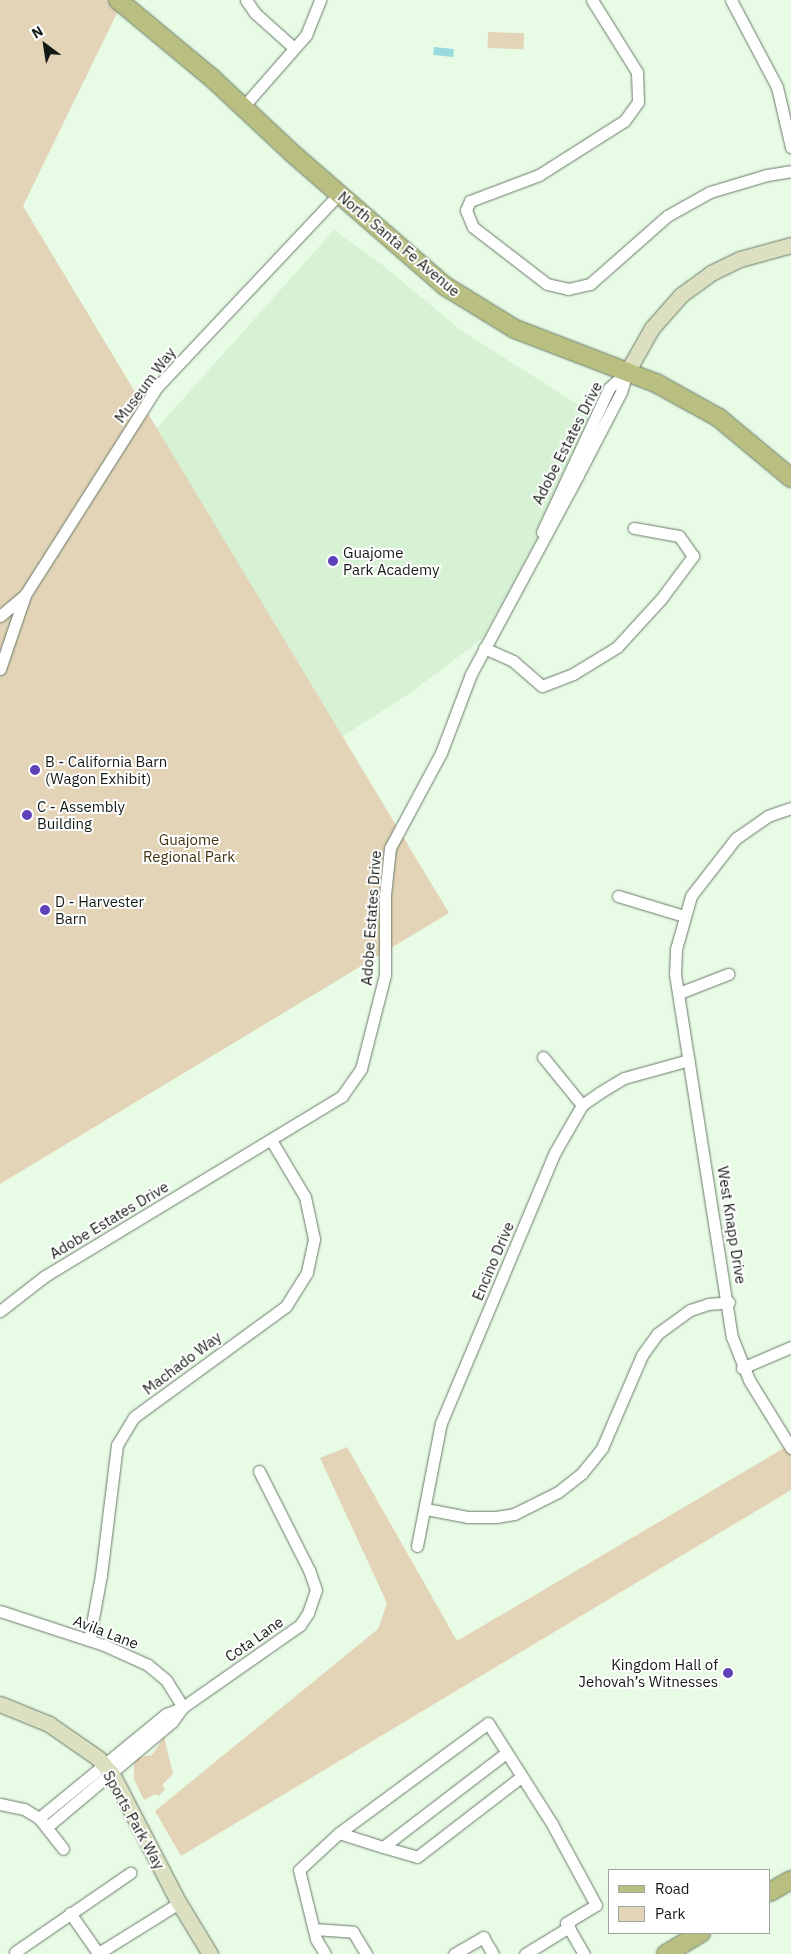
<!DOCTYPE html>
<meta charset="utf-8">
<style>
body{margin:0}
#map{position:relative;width:791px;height:1954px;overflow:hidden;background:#e7fbe5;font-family:"IBM Plex Sans",sans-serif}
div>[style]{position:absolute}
.built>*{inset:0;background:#d7f1d5}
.green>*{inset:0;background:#e3d4b7;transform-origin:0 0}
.water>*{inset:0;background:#99dade;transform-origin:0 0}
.roads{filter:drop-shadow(0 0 1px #687a67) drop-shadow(0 0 1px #687a67)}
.street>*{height:11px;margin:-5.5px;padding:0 5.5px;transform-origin:5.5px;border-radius:5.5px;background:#fff}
.secondary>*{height:15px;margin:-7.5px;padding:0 7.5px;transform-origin:7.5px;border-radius:7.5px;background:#dcdfc0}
.primary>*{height:18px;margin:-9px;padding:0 9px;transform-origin:9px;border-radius:9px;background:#b9bf80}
.dots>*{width:14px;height:14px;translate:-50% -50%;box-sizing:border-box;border:2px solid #fff;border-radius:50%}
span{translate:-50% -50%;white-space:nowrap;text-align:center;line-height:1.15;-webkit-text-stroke:4px #fff;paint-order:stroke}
.street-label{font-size:15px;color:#131a13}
.poi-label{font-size:15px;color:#131a13}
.left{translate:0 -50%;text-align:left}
.right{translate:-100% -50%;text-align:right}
.park-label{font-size:15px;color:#44340e}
.legend{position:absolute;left:608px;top:1869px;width:162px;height:65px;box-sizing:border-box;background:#fff;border:1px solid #a1a3a1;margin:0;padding:6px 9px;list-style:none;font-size:15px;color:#131a13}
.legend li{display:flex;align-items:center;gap:10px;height:25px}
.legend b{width:25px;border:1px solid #a1a3a1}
.north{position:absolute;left:20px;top:20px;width:50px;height:50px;-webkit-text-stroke:4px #fff;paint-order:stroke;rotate:329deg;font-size:14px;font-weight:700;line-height:20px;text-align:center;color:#131a13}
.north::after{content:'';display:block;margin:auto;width:18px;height:22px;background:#131a13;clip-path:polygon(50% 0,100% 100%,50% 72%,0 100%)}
</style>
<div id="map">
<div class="built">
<div style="clip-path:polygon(334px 230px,380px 263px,462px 331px,602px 420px,483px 638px,410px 693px,329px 745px,107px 484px)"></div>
</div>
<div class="green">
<div style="clip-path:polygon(0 0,112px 0,120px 7px,23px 206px,449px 913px,0 1184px)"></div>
<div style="left:488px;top:32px;width:36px;height:16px;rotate:2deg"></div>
<div style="clip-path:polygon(791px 1444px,791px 1490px,181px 1856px,155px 1811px,378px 1629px,387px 1603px,320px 1458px,347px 1447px,457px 1641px)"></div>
<div style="clip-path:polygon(164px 1737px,173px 1774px,162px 1785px,165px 1789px,159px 1796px,155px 1794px,144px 1800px,134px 1779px,134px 1763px,138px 1758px,152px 1755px)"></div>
</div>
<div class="water">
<div style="left:434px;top:47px;width:20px;height:8px;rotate:6deg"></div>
</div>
<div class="roads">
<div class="street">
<div style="left:246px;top:0;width:16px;rotate:55deg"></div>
<div style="left:255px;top:13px;width:52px;rotate:41.9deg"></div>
<div style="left:592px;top:0;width:85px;rotate:58deg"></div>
<div style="left:637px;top:72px;width:30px;rotate:88deg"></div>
<div style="left:638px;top:102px;width:24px;rotate:126deg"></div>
<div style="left:624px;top:121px;width:101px;rotate:147.6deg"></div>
<div style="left:539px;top:175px;width:74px;rotate:159.4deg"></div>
<div style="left:470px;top:201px;width:10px;rotate:114deg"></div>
<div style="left:466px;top:210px;width:18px;rotate:68deg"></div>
<div style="left:473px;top:227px;width:93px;rotate:37.6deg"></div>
<div style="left:547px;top:284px;width:22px;rotate:13deg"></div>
<div style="left:568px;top:289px;width:23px;rotate:-13deg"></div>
<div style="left:590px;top:284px;width:103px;rotate:-41.4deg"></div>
<div style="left:667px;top:216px;width:49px;rotate:-29.2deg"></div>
<div style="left:710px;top:192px;width:59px;rotate:-16.6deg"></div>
<div style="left:767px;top:175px;width:24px;rotate:-9deg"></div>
<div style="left:731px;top:0;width:98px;rotate:62.1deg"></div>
<div style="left:777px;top:87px;width:62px;rotate:76.9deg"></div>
<div style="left:243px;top:107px;width:96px;rotate:-48.8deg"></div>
<div style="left:306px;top:35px;width:38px;rotate:-68deg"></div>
<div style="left:542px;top:532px;width:159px;rotate:-65deg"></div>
<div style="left:609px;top:388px;width:24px;rotate:-42deg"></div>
<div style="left:0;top:616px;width:33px;rotate:-40deg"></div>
<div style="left:484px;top:648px;width:32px;rotate:24deg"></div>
<div style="left:513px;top:661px;width:38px;rotate:41deg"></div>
<div style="left:542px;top:686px;width:33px;rotate:-21deg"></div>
<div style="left:573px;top:674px;width:52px;rotate:-31.5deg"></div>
<div style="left:617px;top:647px;width:65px;rotate:-47.5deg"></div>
<div style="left:661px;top:599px;width:54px;rotate:-53.3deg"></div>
<div style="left:693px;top:556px;width:24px;rotate:-125deg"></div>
<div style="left:679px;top:536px;width:46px;rotate:-169.9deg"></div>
<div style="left:0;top:669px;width:78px;rotate:-71.3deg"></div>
<div style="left:25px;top:595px;width:246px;rotate:-57.6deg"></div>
<div style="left:157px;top:387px;width:265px;rotate:-46.7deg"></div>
<div style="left:791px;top:808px;width:24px;rotate:161deg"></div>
<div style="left:768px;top:816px;width:39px;rotate:145deg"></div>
<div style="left:736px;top:838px;width:73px;rotate:127.8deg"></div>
<div style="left:691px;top:896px;width:55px;rotate:105.8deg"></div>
<div style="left:676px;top:949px;width:25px;rotate:92deg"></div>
<div style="left:675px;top:974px;width:367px;rotate:81.1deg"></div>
<div style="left:732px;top:1337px;width:46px;rotate:68.4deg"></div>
<div style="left:749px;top:1380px;width:80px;rotate:58.3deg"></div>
<div style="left:618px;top:896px;width:69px;rotate:16.9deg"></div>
<div style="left:679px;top:993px;width:53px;rotate:-21.2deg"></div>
<div style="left:543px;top:1057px;width:62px;rotate:50.9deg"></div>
<div style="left:0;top:1311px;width:57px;rotate:-37.9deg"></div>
<div style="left:45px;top:1276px;width:347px;rotate:-31.2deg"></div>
<div style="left:342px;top:1096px;width:33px;rotate:-55deg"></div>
<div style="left:361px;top:1069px;width:97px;rotate:-75.7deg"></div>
<div style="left:385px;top:975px;width:80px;rotate:-90deg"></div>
<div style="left:385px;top:895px;width:47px;rotate:-83.9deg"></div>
<div style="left:390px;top:848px;width:108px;rotate:-61.8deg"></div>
<div style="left:441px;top:753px;width:85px;rotate:-69.2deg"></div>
<div style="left:471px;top:674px;width:224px;rotate:-61.7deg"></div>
<div style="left:577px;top:477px;width:96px;rotate:-62.6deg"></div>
<div style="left:621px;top:392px;width:21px;rotate:-73deg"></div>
<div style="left:742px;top:1368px;width:53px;rotate:-23.2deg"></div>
<div style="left:426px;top:1509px;width:43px;rotate:10.8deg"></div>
<div style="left:468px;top:1517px;width:28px"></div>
<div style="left:496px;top:1517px;width:18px;rotate:-9deg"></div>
<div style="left:514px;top:1514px;width:49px;rotate:-26.6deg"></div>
<div style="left:558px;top:1492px;width:31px;rotate:-38deg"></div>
<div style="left:582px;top:1473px;width:32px;rotate:-51deg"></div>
<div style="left:602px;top:1448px;width:101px;rotate:-66.7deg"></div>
<div style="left:642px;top:1355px;width:26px;rotate:-54deg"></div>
<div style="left:657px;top:1334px;width:41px;rotate:-36deg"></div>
<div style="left:690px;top:1310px;width:19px;rotate:-18deg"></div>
<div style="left:708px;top:1304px;width:21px;rotate:-5deg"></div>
<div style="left:417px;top:1546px;width:125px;rotate:-79deg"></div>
<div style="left:441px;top:1423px;width:294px;rotate:-67.2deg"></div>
<div style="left:555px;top:1152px;width:54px;rotate:-60.1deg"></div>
<div style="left:582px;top:1105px;width:21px;rotate:-35deg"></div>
<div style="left:599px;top:1093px;width:29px;rotate:-31deg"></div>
<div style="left:624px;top:1078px;width:67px;rotate:-15.5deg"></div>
<div style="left:0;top:1611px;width:109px;rotate:18.1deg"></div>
<div style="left:104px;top:1645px;width:48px;rotate:24.4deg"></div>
<div style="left:148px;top:1665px;width:23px;rotate:40deg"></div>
<div style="left:166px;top:1680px;width:32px;rotate:58deg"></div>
<div style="left:89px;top:1640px;width:66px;rotate:-79.5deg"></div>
<div style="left:101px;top:1575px;width:131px;rotate:-83deg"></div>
<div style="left:117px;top:1445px;width:33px;rotate:-59deg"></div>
<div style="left:134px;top:1417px;width:188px;rotate:-36.1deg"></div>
<div style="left:286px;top:1306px;width:40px;rotate:-58deg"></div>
<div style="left:307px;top:1272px;width:34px;rotate:-78deg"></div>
<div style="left:314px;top:1239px;width:43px;rotate:-102.1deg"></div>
<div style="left:305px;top:1197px;width:66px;rotate:-120.8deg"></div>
<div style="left:0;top:1804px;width:25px;rotate:12deg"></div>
<div style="left:24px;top:1809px;width:17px;rotate:31deg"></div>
<div style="left:39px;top:1818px;width:39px;rotate:52deg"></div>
<div style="left:39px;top:1818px;width:164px;rotate:-39.3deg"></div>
<div style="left:166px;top:1714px;width:18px;rotate:-22deg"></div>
<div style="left:183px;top:1707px;width:143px;rotate:-35deg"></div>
<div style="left:300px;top:1625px;width:14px;rotate:-56deg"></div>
<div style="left:308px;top:1613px;width:24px;rotate:-71deg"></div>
<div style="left:316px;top:1590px;width:21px;rotate:-109deg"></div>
<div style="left:309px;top:1570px;width:111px;rotate:-116.8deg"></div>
<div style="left:48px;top:1826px;width:162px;rotate:-40deg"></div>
<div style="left:172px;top:1722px;width:19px;rotate:-54deg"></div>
<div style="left:339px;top:1833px;width:46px;rotate:17.7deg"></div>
<div style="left:383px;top:1847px;width:155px;rotate:-37.4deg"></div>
<div style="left:383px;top:1847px;width:35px;rotate:16deg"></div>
<div style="left:417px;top:1857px;width:131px;rotate:-37.6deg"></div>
<div style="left:70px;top:1913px;width:49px;rotate:55deg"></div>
<div style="left:314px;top:1929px;width:39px;rotate:4deg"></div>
<div style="left:353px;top:1932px;width:26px;rotate:59deg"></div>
<div style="left:15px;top:1952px;width:140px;rotate:-34.5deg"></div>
<div style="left:97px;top:1954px;width:97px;rotate:-31.9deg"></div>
<div style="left:325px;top:1954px;width:17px;rotate:-121deg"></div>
<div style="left:316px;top:1939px;width:71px;rotate:-103.8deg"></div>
<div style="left:299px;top:1870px;width:54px;rotate:-42.8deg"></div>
<div style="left:339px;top:1833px;width:185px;rotate:-36.4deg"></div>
<div style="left:488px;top:1723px;width:120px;rotate:57.6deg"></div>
<div style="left:552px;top:1824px;width:92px;rotate:61.5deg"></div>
<div style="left:596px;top:1905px;width:35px;rotate:149deg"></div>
<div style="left:566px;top:1923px;width:36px;rotate:60deg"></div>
<div style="left:454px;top:1954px;width:34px;rotate:-30deg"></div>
<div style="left:483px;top:1937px;width:20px;rotate:60deg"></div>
<div style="left:525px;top:1954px;width:52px;rotate:-31.5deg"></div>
</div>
<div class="secondary">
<div style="left:627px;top:372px;width:51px;rotate:-60.4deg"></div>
<div style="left:652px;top:328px;width:44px;rotate:-48.7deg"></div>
<div style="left:681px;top:295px;width:37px;rotate:-36deg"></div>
<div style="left:711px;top:273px;width:32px;rotate:-26deg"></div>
<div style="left:740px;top:259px;width:53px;rotate:-15.4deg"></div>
<div style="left:0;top:1704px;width:53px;rotate:22.2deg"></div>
<div style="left:49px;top:1724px;width:60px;rotate:34.8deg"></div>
<div style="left:98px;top:1758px;width:21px;rotate:49deg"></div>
<div style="left:112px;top:1774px;width:145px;rotate:62.6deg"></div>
<div style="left:179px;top:1903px;width:60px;rotate:58.7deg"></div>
</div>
<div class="primary">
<div style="left:118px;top:0;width:124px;rotate:39.7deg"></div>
<div style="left:213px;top:79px;width:108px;rotate:43.1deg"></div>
<div style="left:292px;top:153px;width:203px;rotate:41deg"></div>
<div style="left:445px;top:286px;width:82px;rotate:31.6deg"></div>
<div style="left:515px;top:329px;width:151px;rotate:21deg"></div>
<div style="left:656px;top:383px;width:43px;rotate:28.9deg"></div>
<div style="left:694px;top:404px;width:29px;rotate:29deg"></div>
<div style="left:719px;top:418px;width:94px;rotate:39.8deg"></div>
<div style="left:770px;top:1892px;width:24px;rotate:-30deg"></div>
<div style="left:666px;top:1954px;width:41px;rotate:-31deg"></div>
</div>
</div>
<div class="dots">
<div style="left:333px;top:561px;background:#5e40b8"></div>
<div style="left:35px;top:770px;background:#5e40b8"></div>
<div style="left:27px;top:815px;background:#5e40b8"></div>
<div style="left:45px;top:910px;background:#5e40b8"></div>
<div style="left:728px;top:1673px;background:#5e40b8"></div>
</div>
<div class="street-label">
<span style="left:399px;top:244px;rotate:40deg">North Santa Fe Avenue</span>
<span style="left:145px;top:385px;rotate:-53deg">Museum Way</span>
<span style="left:567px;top:443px;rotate:-63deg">Adobe Estates Drive</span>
<span style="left:371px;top:918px;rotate:-86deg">Adobe Estates Drive</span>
<span style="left:109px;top:1220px;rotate:-31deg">Adobe Estates Drive</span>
<span style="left:732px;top:1225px;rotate:81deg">West Knapp Drive</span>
<span style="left:493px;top:1261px;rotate:-67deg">Encino Drive</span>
<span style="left:182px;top:1363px;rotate:-37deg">Machado Way</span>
<span style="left:106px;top:1632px;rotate:21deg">Avila Lane</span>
<span style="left:254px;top:1639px;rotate:-35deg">Cota Lane</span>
<span style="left:134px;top:1820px;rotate:61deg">Sports Park Way</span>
</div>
<div class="poi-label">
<span class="left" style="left:343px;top:561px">Guajome<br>Park Academy</span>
<span class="left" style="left:45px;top:770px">B - California Barn<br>(Wagon Exhibit)</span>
<span class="left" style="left:37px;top:815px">C - Assembly<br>Building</span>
<span class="left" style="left:55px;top:910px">D - Harvester<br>Barn</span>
<span class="right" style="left:718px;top:1673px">Kingdom Hall of<br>Jehovah’s Witnesses</span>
</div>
<div class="park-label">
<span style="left:189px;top:848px">Guajome<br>Regional Park</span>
</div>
<ul class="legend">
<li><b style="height:6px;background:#b9bf80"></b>Road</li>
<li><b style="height:14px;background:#e3d4b7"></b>Park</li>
</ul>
<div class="north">N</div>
</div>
